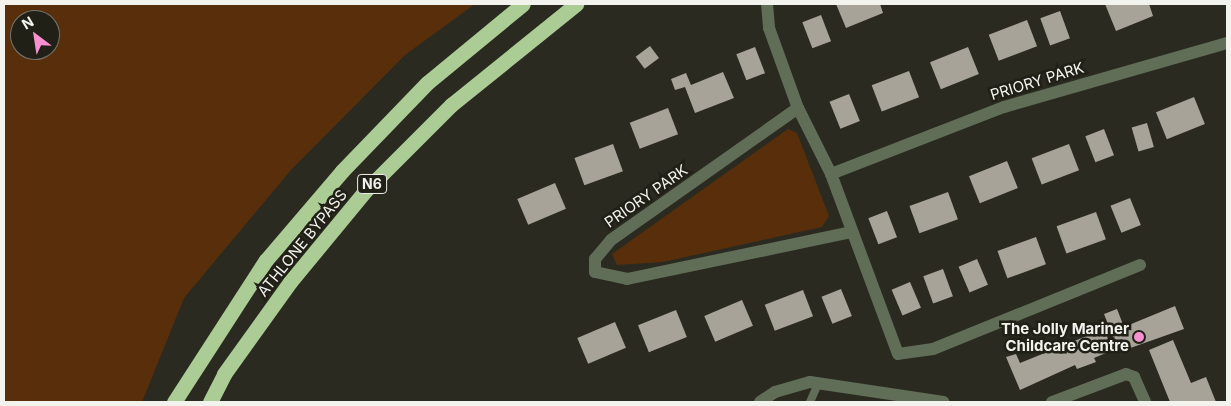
<!DOCTYPE html>
<style>
body{margin:0}
#map{position:relative;width:1231px;height:406px;overflow:hidden;background:#2a2a21;font-family:Inter,sans-serif}
div>[style]{position:absolute}
.green>*{inset:0;background:#582f0a}
.building>*{inset:0;background:#a8a399;transform-origin:0 0}
.lane>*{height:8px;margin:-4px;padding:0 4px;transform-origin:4px;border-radius:4px;background:#606d57}
.street>*{height:12px;margin:-6px;padding:0 6px;transform-origin:6px;border-radius:6px;background:#606d57}
.highway>*{height:15px;margin:-7.5px;padding:0 7.5px;transform-origin:7.5px;border-radius:7.5px;background:#abcc95}
.dots>*{width:14px;height:14px;translate:-50% -50%;box-sizing:border-box;border:2px solid #202017;border-radius:50%}
span{translate:-50% -50%;white-space:nowrap;text-align:center;line-height:1.15;-webkit-text-stroke:5px #202017;paint-order:stroke}
.shield-label span{padding:1px 4px;background:#202017;border:1px solid;border-radius:4px;-webkit-text-stroke-width:0}
.shield-label{font-size:14px;color:#f3f3ee;font-weight:700}
.street-label{font-size:15px;color:#f3f3ee}
.poi-label{font-size:15px;color:#f3f3ee;font-weight:700}
.right{translate:-100% -50%;text-align:right}
.frame{position:absolute;inset:0;border:5px solid #f3f3ee;pointer-events:none}
.north{position:absolute;left:10px;top:10px;width:50px;height:50px;box-sizing:border-box;background:#202017;border:1px solid #74746d;border-radius:50%;rotate:329deg;font-size:14px;font-weight:700;line-height:20px;text-align:center;color:#f3f3ee}
.north::after{content:'';display:block;margin:auto;width:18px;height:22px;background:#f690d0;clip-path:polygon(50% 0,100% 100%,50% 72%,0 100%)}
</style>
<div id="map">
<div class="green">
<div style="clip-path:polygon(evenodd,4px 4px,475px 4px,405px 55px,290px 171px,184px 298px,142px 402px,4px 402px,4px 4px,20px 20px,50px 20px,50px 50px,20px 50px,20px 20px)"></div>
<div style="clip-path:polygon(788px 129px,797px 133px,829px 216px,822px 227px,663px 262px,617px 265px,612px 254px)"></div>
</div>
<div class="building">
<div style="clip-path:polygon(836px 4px,880px 4px,883px 13px,846px 28px)"></div>
<div style="clip-path:polygon(1105px 4px,1149px 4px,1153px 16px,1116px 31px)"></div>
<div style="left:1060px;top:11px;width:29px;height:21px;rotate:70deg"></div>
<div style="left:821px;top:15px;width:28px;height:20px;rotate:69deg"></div>
<div style="left:1027px;top:20px;width:28px;height:41px;rotate:69deg"></div>
<div style="left:650px;top:46px;width:15px;height:18px;rotate:53deg"></div>
<div style="left:755px;top:47px;width:28px;height:20px;rotate:69deg"></div>
<div style="left:968px;top:47px;width:29px;height:41px;rotate:68deg"></div>
<div style="left:909px;top:71px;width:28px;height:40px;rotate:69deg"></div>
<div style="clip-path:polygon(723px 72px,734px 98px,695px 113px,685px 87px,675px 90px,671px 79px,686px 73px,691px 85px)"></div>
<div style="left:849px;top:94px;width:29px;height:21px;rotate:68deg"></div>
<div style="left:1194px;top:97px;width:29px;height:41px;rotate:68deg"></div>
<div style="left:668px;top:108px;width:28px;height:41px;rotate:69deg"></div>
<div style="left:1147px;top:123px;width:25px;height:16px;rotate:74deg"></div>
<div style="left:1104px;top:129px;width:28px;height:20px;rotate:69deg"></div>
<div style="left:613px;top:144px;width:29px;height:41px;rotate:70deg"></div>
<div style="left:1069px;top:144px;width:28px;height:40px;rotate:69deg"></div>
<div style="left:1007px;top:161px;width:29px;height:41px;rotate:68deg"></div>
<div style="left:555px;top:183px;width:28px;height:41px;rotate:67deg"></div>
<div style="left:948px;top:192px;width:29px;height:41px;rotate:70deg"></div>
<div style="left:1130px;top:198px;width:29px;height:21px;rotate:68deg"></div>
<div style="left:887px;top:211px;width:28px;height:20px;rotate:69deg"></div>
<div style="left:1096px;top:212px;width:29px;height:42px;rotate:70deg"></div>
<div style="left:1036px;top:237px;width:29px;height:41px;rotate:70deg"></div>
<div style="left:977px;top:259px;width:28px;height:20px;rotate:67deg"></div>
<div style="left:943px;top:269px;width:29px;height:21px;rotate:70deg"></div>
<div style="left:910px;top:282px;width:28px;height:20px;rotate:67deg"></div>
<div style="left:841px;top:289px;width:29px;height:21px;rotate:68deg"></div>
<div style="left:803px;top:290px;width:28px;height:41px;rotate:69deg"></div>
<div style="left:742px;top:300px;width:28px;height:41px;rotate:67deg"></div>
<div style="clip-path:polygon(1175px 306px,1184px 329px,1119px 352px,1104px 314px,1117px 309px,1124px 327px)"></div>
<div style="left:676px;top:310px;width:29px;height:41px;rotate:68deg"></div>
<div style="left:615px;top:322px;width:28px;height:41px;rotate:67deg"></div>
<div style="clip-path:polygon(1104px 329px,1113px 350px,1094px 358px,1096px 362px,1077px 369px,1075px 365px,1020px 390px,1006px 357px,1016px 354px,1020px 363px)"></div>
<div style="clip-path:polygon(1173px 340px,1191px 383px,1206px 377px,1216px 402px,1170px 402px,1149px 350px)"></div>
</div>
<div class="lane">
<div style="left:810px;top:402px;width:20px;rotate:-66deg"></div>
</div>
<div class="street">
<div style="left:767px;top:4px;width:24px;rotate:85deg"></div>
<div style="left:769px;top:28px;width:85px;rotate:70.1deg"></div>
<div style="left:798px;top:108px;width:74px;rotate:63.4deg"></div>
<div style="left:798px;top:108px;width:229px;rotate:144.8deg"></div>
<div style="left:611px;top:240px;width:25px;rotate:130deg"></div>
<div style="left:595px;top:259px;width:13px;rotate:90deg"></div>
<div style="left:595px;top:272px;width:33px;rotate:12deg"></div>
<div style="left:627px;top:279px;width:230px;rotate:-11.8deg"></div>
<div style="left:1140px;top:265px;width:223px;rotate:157.9deg"></div>
<div style="left:933px;top:349px;width:35px;rotate:172deg"></div>
<div style="left:898px;top:354px;width:192px;rotate:-110.4deg"></div>
<div style="left:831px;top:174px;width:186px;rotate:-21.2deg"></div>
<div style="left:1004px;top:107px;width:232px;rotate:-16deg"></div>
<div style="left:760px;top:402px;width:18px;rotate:-34deg"></div>
<div style="left:775px;top:392px;width:36px;rotate:-16deg"></div>
<div style="left:810px;top:382px;width:135px;rotate:8.5deg"></div>
<div style="left:1052px;top:402px;width:79px;rotate:-20.7deg"></div>
<div style="left:1126px;top:374px;width:9px;rotate:21deg"></div>
<div style="left:1134px;top:377px;width:27px;rotate:66deg"></div>
</div>
<div class="highway">
<div style="left:174px;top:402px;width:169px;rotate:-57.1deg"></div>
<div style="left:266px;top:260px;width:117px;rotate:-49.5deg"></div>
<div style="left:342px;top:171px;width:122px;rotate:-46deg"></div>
<div style="left:427px;top:83px;width:124px;rotate:-39.5deg"></div>
<div style="left:210px;top:402px;width:31px;rotate:-63deg"></div>
<div style="left:224px;top:374px;width:113px;rotate:-54.3deg"></div>
<div style="left:290px;top:282px;width:118px;rotate:-50.5deg"></div>
<div style="left:365px;top:191px;width:122px;rotate:-45deg"></div>
<div style="left:451px;top:105px;width:161px;rotate:-38.9deg"></div>
</div>
<div class="dots">
<div style="left:1139px;top:337px;background:#f690d0"></div>
</div>
<div class="shield-label">
<span style="left:372px;top:184px">N6</span>
</div>
<div class="street-label">
<span style="left:1037px;top:81px;rotate:-17deg">PRIORY PARK</span>
<span style="left:646px;top:196px;rotate:-35deg">PRIORY PARK</span>
<span style="left:302px;top:243px;rotate:-51deg">ATHLONE BYPASS</span>
</div>
<div class="poi-label">
<span class="right" style="left:1129px;top:337px">The Jolly Mariner<br>Childcare Centre</span>
</div>
<div class="frame"></div>
<div class="north">N</div>
</div>
